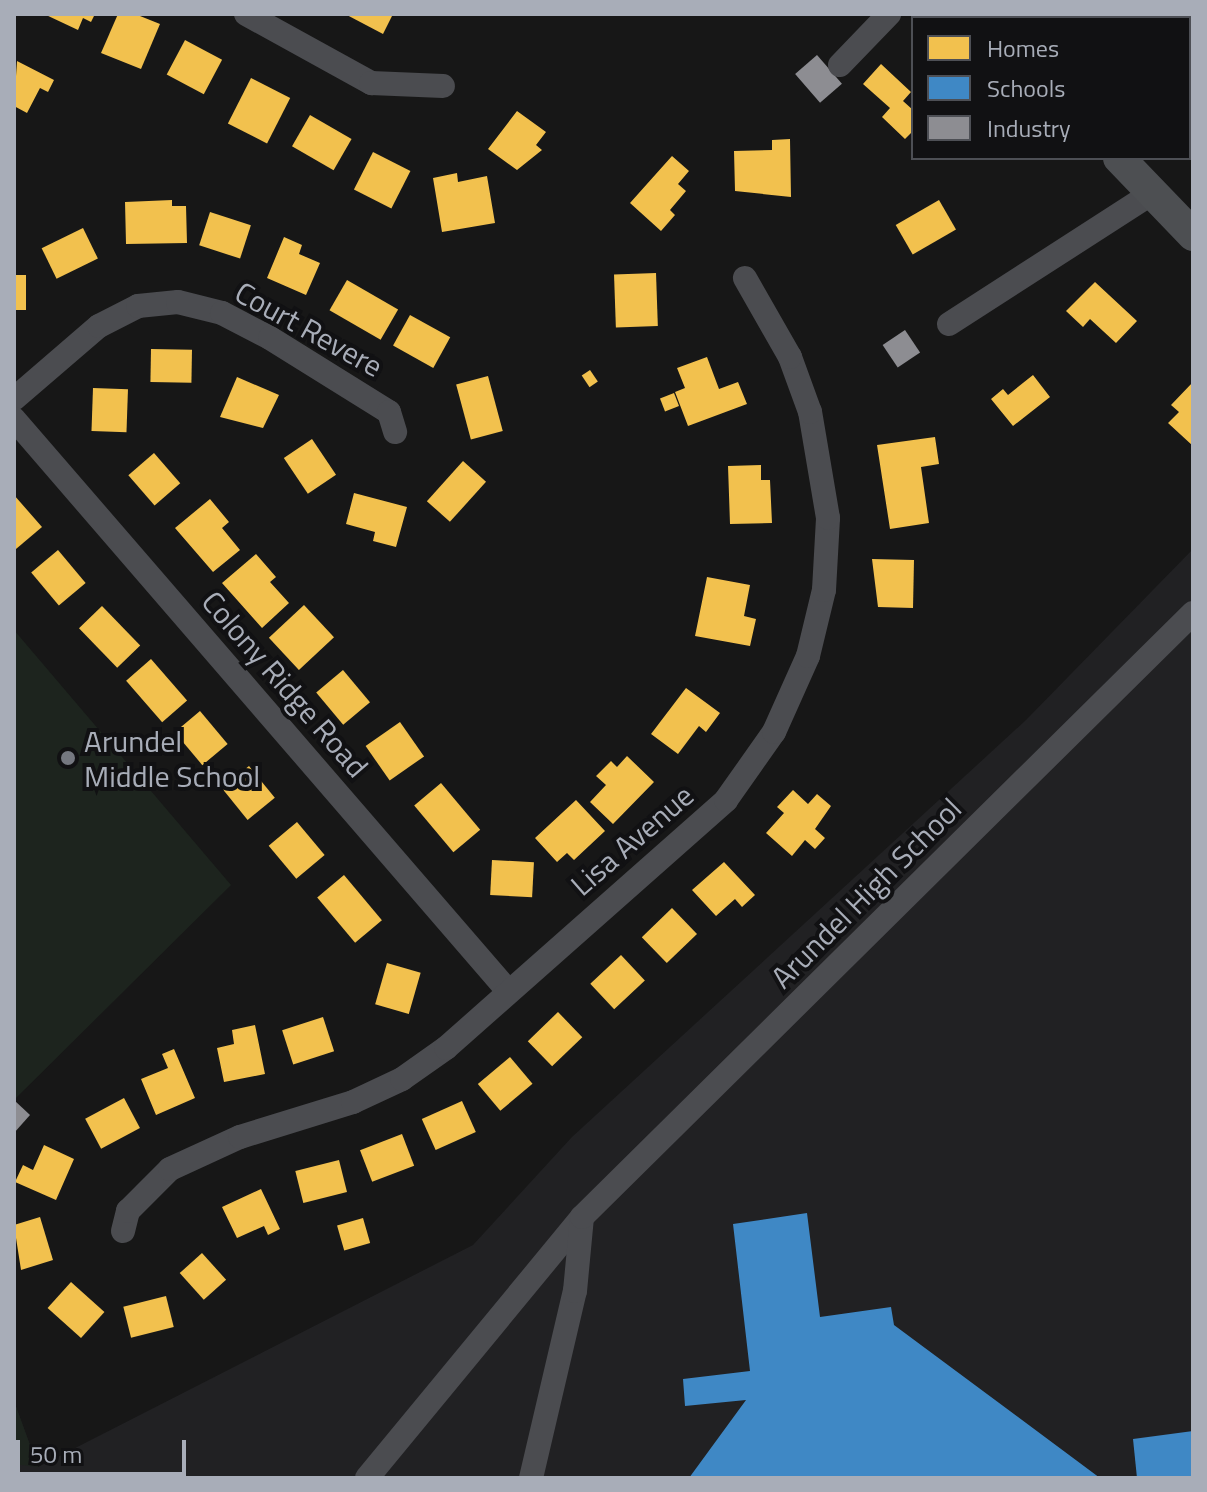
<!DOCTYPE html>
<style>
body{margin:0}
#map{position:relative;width:1207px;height:1492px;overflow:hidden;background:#171717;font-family:"Titillium Web",sans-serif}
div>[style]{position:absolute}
.built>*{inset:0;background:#212123}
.green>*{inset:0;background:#1d241e}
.homes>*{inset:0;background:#f2c14e;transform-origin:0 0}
.schools>*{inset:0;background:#3f88c5}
.industry>*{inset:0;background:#8d8d92;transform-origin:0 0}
.minor>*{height:24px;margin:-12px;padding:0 12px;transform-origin:12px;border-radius:12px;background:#4b4c50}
.major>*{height:32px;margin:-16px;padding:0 16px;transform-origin:16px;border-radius:16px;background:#4d4f52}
.dots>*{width:22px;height:22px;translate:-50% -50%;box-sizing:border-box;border:4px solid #111113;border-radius:50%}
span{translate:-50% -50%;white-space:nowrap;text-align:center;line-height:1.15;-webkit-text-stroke:8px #111113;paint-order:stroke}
.street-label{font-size:30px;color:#a8adb8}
.poi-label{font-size:30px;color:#a8adb8}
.left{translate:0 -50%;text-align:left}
.frame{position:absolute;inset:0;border:16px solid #a8adb8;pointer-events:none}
.legend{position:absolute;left:911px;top:16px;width:280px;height:144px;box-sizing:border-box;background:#111113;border:2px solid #4d4f55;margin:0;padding:10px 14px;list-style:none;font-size:24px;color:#a8adb8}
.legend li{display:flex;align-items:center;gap:16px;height:40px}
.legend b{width:40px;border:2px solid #4d4f55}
.scale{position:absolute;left:16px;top:1440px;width:170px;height:36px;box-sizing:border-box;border:4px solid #a8adb8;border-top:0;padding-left:10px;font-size:24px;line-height:28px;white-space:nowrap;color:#a8adb8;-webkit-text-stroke:6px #111113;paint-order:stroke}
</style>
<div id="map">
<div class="built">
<div style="clip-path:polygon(1193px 549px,1193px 1478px,14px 1478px,14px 1401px,38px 1467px,473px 1245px,572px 1137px,1026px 720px)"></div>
</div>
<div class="green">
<div style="clip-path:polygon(14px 630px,231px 885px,14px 1100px)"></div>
<div style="clip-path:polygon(14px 1401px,38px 1467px,14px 1464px)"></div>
</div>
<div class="homes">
<div style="clip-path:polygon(44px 14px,95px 14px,91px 22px,83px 18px,78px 30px)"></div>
<div style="clip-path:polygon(118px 14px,135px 14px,160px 24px,141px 69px,101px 53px)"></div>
<div style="clip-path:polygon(345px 14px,393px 14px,383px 34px)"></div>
<div style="left:185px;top:40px;width:42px;height:39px;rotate:28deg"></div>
<div style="clip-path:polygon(17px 61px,54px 80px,48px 92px,40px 88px,27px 113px,14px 106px)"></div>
<div style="clip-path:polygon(881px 64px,911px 92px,903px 101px,913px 110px,913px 131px,905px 139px,882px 117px,890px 108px,863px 84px)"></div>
<div style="left:251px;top:78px;width:44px;height:51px;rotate:27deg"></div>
<div style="clip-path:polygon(517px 111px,546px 132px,536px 145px,542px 150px,517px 170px,488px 149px)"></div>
<div style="left:310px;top:115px;width:48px;height:36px;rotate:30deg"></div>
<div style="clip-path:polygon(790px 139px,791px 197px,735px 191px,734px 151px,772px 150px,772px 140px)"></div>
<div style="left:373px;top:152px;width:42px;height:42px;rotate:27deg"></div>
<div style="clip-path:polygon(672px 156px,689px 171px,678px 184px,686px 191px,670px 210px,675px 215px,661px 231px,630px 203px)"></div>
<div style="clip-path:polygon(457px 173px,458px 182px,487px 176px,495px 223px,442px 232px,433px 178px)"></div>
<div style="clip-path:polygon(172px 200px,172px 206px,186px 206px,187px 243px,126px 244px,125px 202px)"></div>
<div style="left:939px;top:200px;width:34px;height:50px;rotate:60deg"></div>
<div style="left:210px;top:212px;width:43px;height:35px;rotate:18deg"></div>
<div style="left:83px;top:228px;width:34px;height:46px;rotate:64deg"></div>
<div style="clip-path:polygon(284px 237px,302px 245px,299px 254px,320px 263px,306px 295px,267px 278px)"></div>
<div style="left:656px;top:273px;width:53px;height:42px;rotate:88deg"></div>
<div style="left:14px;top:275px;width:12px;height:35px"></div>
<div style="left:347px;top:280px;width:59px;height:35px;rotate:30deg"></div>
<div style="clip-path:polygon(1095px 282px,1137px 321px,1116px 343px,1090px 319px,1083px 327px,1066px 311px)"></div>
<div style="left:410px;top:315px;width:46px;height:35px;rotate:29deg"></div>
<div style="left:151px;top:349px;width:41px;height:33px;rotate:1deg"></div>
<div style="clip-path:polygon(707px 357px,719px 389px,738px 382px,747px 404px,688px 426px,675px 392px,685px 388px,677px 368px)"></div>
<div style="left:590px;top:370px;width:14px;height:10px;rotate:56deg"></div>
<div style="clip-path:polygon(1033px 375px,1050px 397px,1013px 426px,991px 399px,1003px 389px,1008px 395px)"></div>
<div style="left:488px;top:376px;width:57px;height:33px;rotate:75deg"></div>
<div style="clip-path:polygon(237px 377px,279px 395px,263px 428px,220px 417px)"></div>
<div style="clip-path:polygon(1193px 382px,1193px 446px,1168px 423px,1179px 412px,1171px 405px)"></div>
<div style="left:93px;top:388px;width:35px;height:43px;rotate:2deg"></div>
<div style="left:674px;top:393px;width:14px;height:15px;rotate:69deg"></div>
<div style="clip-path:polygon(935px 437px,939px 464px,921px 467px,929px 523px,890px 529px,877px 445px)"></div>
<div style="left:312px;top:439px;width:43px;height:34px;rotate:56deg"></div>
<div style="left:154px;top:453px;width:40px;height:34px;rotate:49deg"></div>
<div style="left:463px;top:461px;width:31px;height:54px;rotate:42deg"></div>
<div style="clip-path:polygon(761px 465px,761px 480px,770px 480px,772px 523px,730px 524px,728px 466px)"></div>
<div style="clip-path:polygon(354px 493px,407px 507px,396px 547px,373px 541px,375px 532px,346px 524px)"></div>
<div style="clip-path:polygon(14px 495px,42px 527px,16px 549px,14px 546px)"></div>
<div style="clip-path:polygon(210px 499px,229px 522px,222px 528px,240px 550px,213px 572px,175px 528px)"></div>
<div style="left:58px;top:550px;width:43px;height:35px;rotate:50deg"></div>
<div style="clip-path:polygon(256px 554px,276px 577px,270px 582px,289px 603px,262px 628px,222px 583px)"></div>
<div style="clip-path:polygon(872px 559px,914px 560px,913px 608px,878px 607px)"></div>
<div style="clip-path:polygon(707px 577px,750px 585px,744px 616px,756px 619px,750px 646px,695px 636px)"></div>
<div style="left:304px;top:605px;width:44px;height:48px;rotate:47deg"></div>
<div style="left:102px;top:606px;width:55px;height:32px;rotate:46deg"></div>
<div style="left:151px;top:659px;width:55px;height:33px;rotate:49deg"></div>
<div style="left:343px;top:670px;width:42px;height:35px;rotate:50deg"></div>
<div style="clip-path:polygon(686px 688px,720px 713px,706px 732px,699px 726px,678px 754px,651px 734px)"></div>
<div style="left:200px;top:711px;width:43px;height:33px;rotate:50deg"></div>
<div style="left:400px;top:722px;width:42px;height:42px;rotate:55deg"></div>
<div style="clip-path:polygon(627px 756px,654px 782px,613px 824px,590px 802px,606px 785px,596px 776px,611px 761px,617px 767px)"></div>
<div style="left:249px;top:766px;width:41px;height:35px;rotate:51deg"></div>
<div style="left:441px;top:783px;width:61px;height:35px;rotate:50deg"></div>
<div style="clip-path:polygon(793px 790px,808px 804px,817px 794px,831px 806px,815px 829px,825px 838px,815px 849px,805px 840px,792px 856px,766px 833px,784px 813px,777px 807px)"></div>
<div style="clip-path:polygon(576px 800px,605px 831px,574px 860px,567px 853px,557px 862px,535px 838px)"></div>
<div style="left:297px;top:822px;width:43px;height:37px;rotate:50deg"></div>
<div style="left:492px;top:860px;width:42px;height:35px;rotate:3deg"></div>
<div style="clip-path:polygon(724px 862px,755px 895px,742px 907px,735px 899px,716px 916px,692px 890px)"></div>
<div style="left:344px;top:875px;width:59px;height:35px;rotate:50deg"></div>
<div style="left:672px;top:908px;width:36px;height:42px;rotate:46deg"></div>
<div style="left:621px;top:955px;width:35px;height:42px;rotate:47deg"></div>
<div style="left:387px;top:963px;width:35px;height:43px;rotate:16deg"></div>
<div style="left:558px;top:1012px;width:35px;height:42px;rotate:46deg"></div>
<div style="left:323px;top:1017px;width:36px;height:43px;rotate:72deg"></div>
<div style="clip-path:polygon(255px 1025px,265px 1074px,224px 1082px,217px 1048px,234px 1044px,232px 1030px)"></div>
<div style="clip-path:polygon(174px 1049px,195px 1098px,156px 1115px,141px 1079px,168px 1068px,162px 1054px)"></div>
<div style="left:510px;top:1057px;width:35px;height:42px;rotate:50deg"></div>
<div style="left:124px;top:1098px;width:34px;height:44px;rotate:62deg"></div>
<div style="left:462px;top:1101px;width:34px;height:44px;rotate:66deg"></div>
<div style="left:402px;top:1134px;width:34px;height:45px;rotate:69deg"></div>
<div style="clip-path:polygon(44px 1145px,74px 1159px,56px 1200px,15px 1182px,23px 1165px,33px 1170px)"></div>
<div style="left:339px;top:1160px;width:33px;height:45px;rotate:76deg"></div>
<div style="clip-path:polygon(261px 1189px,280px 1229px,268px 1235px,264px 1226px,237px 1238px,222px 1207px)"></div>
<div style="clip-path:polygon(40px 1217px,53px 1260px,21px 1270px,14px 1225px)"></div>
<div style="left:363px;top:1218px;width:26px;height:27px;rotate:74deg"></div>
<div style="left:202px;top:1253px;width:36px;height:30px;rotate:48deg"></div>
<div style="left:71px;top:1282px;width:45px;height:35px;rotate:42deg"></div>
<div style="left:166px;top:1296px;width:32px;height:44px;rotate:76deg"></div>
</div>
<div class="schools">
<div style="clip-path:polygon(807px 1213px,820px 1317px,891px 1307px,894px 1325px,1100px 1478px,689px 1478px,746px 1400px,685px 1406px,683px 1379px,750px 1371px,733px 1224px)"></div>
<div style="clip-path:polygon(1193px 1431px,1193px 1478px,1137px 1478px,1133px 1439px)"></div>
</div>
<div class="industry">
<div style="left:817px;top:55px;width:38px;height:29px;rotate:49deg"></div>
<div style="left:905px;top:330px;width:27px;height:27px;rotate:56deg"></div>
<div style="clip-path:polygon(14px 1100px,30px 1115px,14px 1133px)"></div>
</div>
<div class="minor">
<div style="left:246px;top:14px;width:143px;rotate:28.9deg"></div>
<div style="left:371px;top:83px;width:72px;rotate:2.4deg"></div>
<div style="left:840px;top:65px;width:71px;rotate:-46.1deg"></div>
<div style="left:949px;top:324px;width:242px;rotate:-32.8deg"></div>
<div style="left:14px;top:399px;width:112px;rotate:-40.7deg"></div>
<div style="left:99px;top:326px;width:44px;rotate:-27.1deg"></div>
<div style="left:138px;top:306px;width:40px;rotate:-5.7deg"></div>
<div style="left:178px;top:302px;width:45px;rotate:14deg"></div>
<div style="left:222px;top:313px;width:54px;rotate:27.5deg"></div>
<div style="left:270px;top:338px;width:140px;rotate:31.9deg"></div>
<div style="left:389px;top:412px;width:21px;rotate:73deg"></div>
<div style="left:14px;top:419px;width:756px;rotate:49.18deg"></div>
<div style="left:123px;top:1231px;width:21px;rotate:-76deg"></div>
<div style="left:128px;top:1211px;width:59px;rotate:-45deg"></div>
<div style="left:170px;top:1169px;width:77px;rotate:-24.6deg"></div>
<div style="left:240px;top:1137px;width:118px;rotate:-17.2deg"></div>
<div style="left:353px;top:1102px;width:54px;rotate:-25.1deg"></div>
<div style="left:402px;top:1079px;width:54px;rotate:-35.2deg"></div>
<div style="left:446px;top:1048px;width:374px;rotate:-41.5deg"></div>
<div style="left:726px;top:800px;width:83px;rotate:-54.8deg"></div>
<div style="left:774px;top:732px;width:83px;rotate:-65.9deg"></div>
<div style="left:808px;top:656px;width:68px;rotate:-76.4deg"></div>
<div style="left:824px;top:590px;width:72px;rotate:-86.8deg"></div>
<div style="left:828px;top:518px;width:108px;rotate:-99.6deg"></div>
<div style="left:810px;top:412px;width:59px;rotate:-110deg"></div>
<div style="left:790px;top:357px;width:91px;rotate:-119.7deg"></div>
<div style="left:367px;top:1478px;width:338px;rotate:-50.5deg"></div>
<div style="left:531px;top:1478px;width:192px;rotate:-76.8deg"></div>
<div style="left:575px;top:1291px;width:74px;rotate:-84.6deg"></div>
<div style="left:582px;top:1217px;width:859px;rotate:-44.67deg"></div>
</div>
<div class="major">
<div style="left:981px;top:14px;width:6px;rotate:45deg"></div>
<div style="left:1119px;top:158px;width:107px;rotate:46.1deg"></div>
</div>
<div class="dots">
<div style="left:68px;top:758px;background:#757880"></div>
</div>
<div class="street-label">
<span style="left:309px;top:329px;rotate:29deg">Court Revere</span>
<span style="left:285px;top:684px;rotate:49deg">Colony Ridge Road</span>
<span style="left:632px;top:840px;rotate:-41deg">Lisa Avenue</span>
<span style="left:866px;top:893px;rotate:-45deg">Arundel High School</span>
</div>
<div class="poi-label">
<span class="left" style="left:84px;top:758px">Arundel<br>Middle School</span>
</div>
<div class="frame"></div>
<ul class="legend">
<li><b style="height:22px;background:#f2c14e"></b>Homes</li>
<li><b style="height:22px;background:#3f88c5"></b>Schools</li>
<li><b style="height:22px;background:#8d8d92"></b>Industry</li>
</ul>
<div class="scale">50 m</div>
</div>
